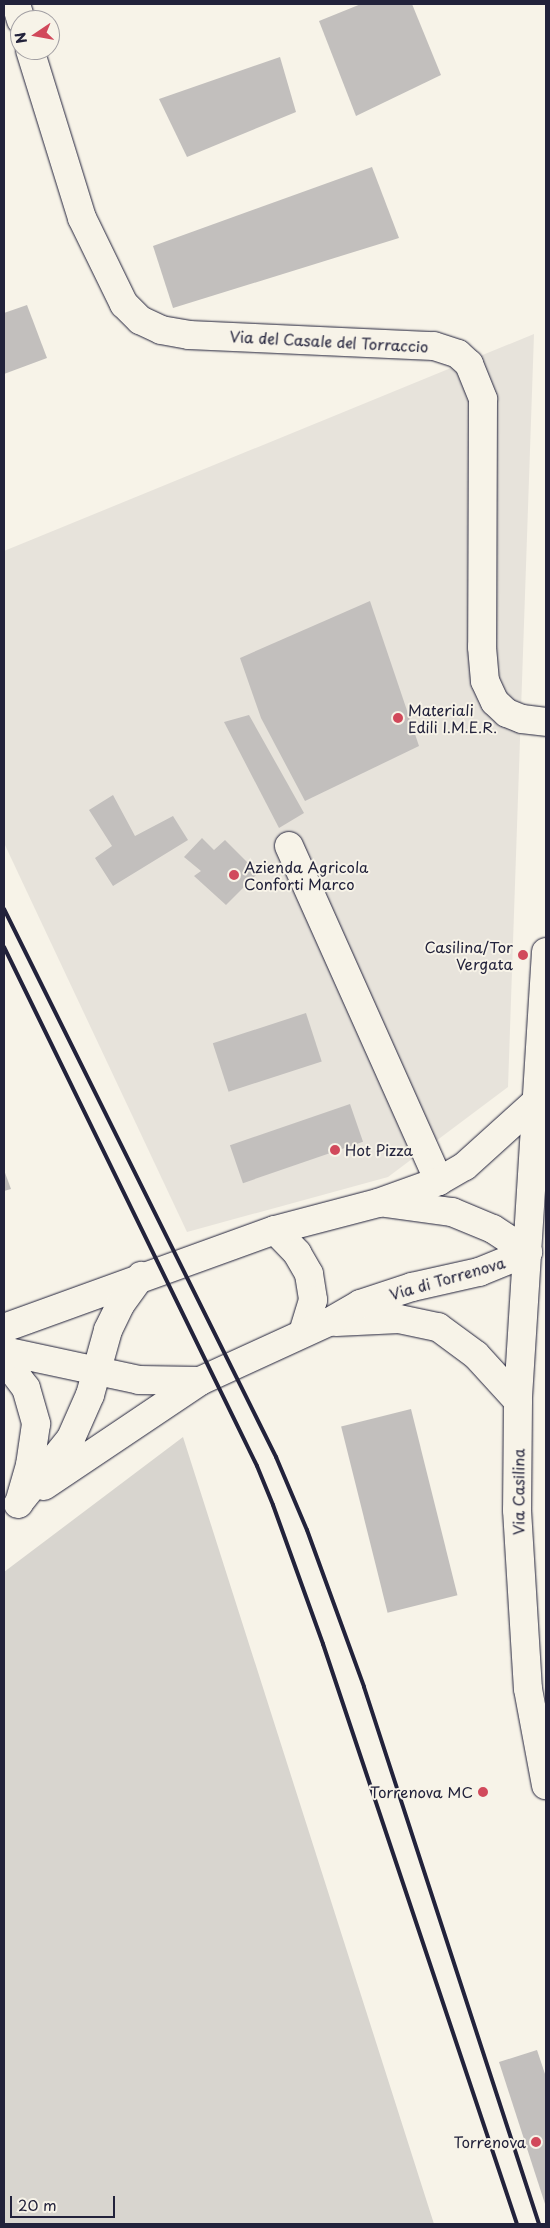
<!DOCTYPE html>
<style>
body{margin:0}
#map{position:relative;width:550px;height:2228px;overflow:hidden;background:#f7f3e8;font-family:"Playpen Sans",sans-serif}
div>[style]{position:absolute}
.built>*{inset:0;background:#e7e3db}
.green>*{inset:0;background:#d8d5cf}
.building>*{inset:0;background:#c2bfbd;transform-origin:0 0}
.roads{filter:drop-shadow(0 0 1px #22223b) drop-shadow(0 0 1px #22223b)}
.minor>*{height:28px;margin:-14px;padding:0 14px;transform-origin:14px;border-radius:14px;background:#f7f3e8}
.tertiary>*{height:28px;margin:-14px;padding:0 14px;transform-origin:14px;border-radius:14px;background:#f7f3e8}
.primary>*{height:28px;margin:-14px;padding:0 14px;transform-origin:14px;border-radius:14px;background:#f7f3e8}
.rail>*{height:4px;margin:-2px;padding:0 2px;transform-origin:2px;border-radius:2px;background:#22223b}
.dots>*{width:14px;height:14px;translate:-50% -50%;box-sizing:border-box;border:2px solid #f7f3e8;border-radius:50%}
span{translate:-50% -50%;white-space:nowrap;text-align:center;line-height:1.15;-webkit-text-stroke:4px #f7f3e8;paint-order:stroke}
.street-label{font-size:15px;color:#22223b}
.poi-label{font-size:15px;color:#22223b}
.left{translate:0 -50%;text-align:left}
.right{translate:-100% -50%;text-align:right}
.frame{position:absolute;inset:0;border:5px solid #22223b;pointer-events:none}
.north{position:absolute;left:10px;top:10px;width:50px;height:50px;box-sizing:border-box;background:#f7f3e8;border:1px solid #a29fa3;border-radius:50%;rotate:258deg;font-size:14px;font-weight:700;line-height:20px;text-align:center;color:#22223b}
.north::after{content:'';display:block;margin:auto;width:18px;height:22px;background:#d1495b;clip-path:polygon(50% 0,100% 100%,50% 72%,0 100%)}
.scale{position:absolute;left:10px;top:2196px;width:105px;height:22px;box-sizing:border-box;border:2px solid #22223b;border-top:0;padding-left:6px;font-size:15px;line-height:18px;white-space:nowrap;color:#22223b;-webkit-text-stroke:4px #f7f3e8;paint-order:stroke}
</style>
<div id="map">
<div class="built">
<div style="clip-path:polygon(534px 334px,508px 1087px,388px 1177px,187px 1232px,4px 843px,4px 551px)"></div>
</div>
<div class="green">
<div style="clip-path:polygon(183px 1437px,434px 2224px,435px 2224px,4px 2224px,4px 1572px)"></div>
</div>
<div class="building">
<div style="clip-path:polygon(361px 4px,412px 4px,441px 75px,356px 116px,319px 21px)"></div>
<div style="clip-path:polygon(280px 57px,296px 112px,187px 157px,159px 99px)"></div>
<div style="clip-path:polygon(372px 167px,399px 238px,173px 308px,153px 246px)"></div>
<div style="clip-path:polygon(27px 305px,47px 358px,4px 374px,4px 313px)"></div>
<div style="clip-path:polygon(370px 601px,419px 746px,305px 801px,261px 718px,240px 658px)"></div>
<div style="clip-path:polygon(249px 715px,304px 813px,279px 828px,224px 722px)"></div>
<div style="clip-path:polygon(113px 795px,135px 836px,173px 816px,188px 840px,113px 886px,95px 858px,112px 846px,89px 810px)"></div>
<div style="clip-path:polygon(202px 838px,214px 850px,225px 840px,258px 873px,226px 905px,194px 876px,201px 871px,184px 857px)"></div>
<div style="left:306px;top:1013px;width:51px;height:98px;rotate:72deg"></div>
<div style="left:350px;top:1104px;width:40px;height:127px;rotate:71deg"></div>
<div style="clip-path:polygon(4px 1170px,11px 1189px,4px 1191px)"></div>
<div style="left:411px;top:1409px;width:192px;height:72px;rotate:76deg"></div>
<div style="clip-path:polygon(537px 2050px,546px 2077px,546px 2207px,499px 2062px)"></div>
</div>
<div class="roads">
<div class="minor">
<div style="left:16px;top:4px;width:17px;rotate:73deg"></div>
<div style="left:30px;top:50px;width:176px;rotate:72.8deg"></div>
<div style="left:82px;top:218px;width:96px;rotate:64deg"></div>
<div style="left:124px;top:304px;width:23px;rotate:45deg"></div>
<div style="left:140px;top:320px;width:23px;rotate:25deg"></div>
<div style="left:161px;top:330px;width:28px;rotate:10deg"></div>
<div style="left:189px;top:335px;width:245px;rotate:2.6deg"></div>
<div style="left:434px;top:346px;width:25px;rotate:18deg"></div>
<div style="left:458px;top:354px;width:15px;rotate:42deg"></div>
<div style="left:469px;top:364px;width:38px;rotate:68deg"></div>
<div style="left:483px;top:399px;width:248px;rotate:90.2deg"></div>
<div style="left:482px;top:647px;width:34px;rotate:85deg"></div>
<div style="left:485px;top:681px;width:23px;rotate:65deg"></div>
<div style="left:495px;top:702px;width:16px;rotate:43deg"></div>
<div style="left:507px;top:713px;width:16px;rotate:22deg"></div>
<div style="left:522px;top:719px;width:24px;rotate:7deg"></div>
<div style="left:289px;top:846px;width:367px;rotate:65.9deg"></div>
<div style="left:275px;top:1230px;width:32px;rotate:46deg"></div>
<div style="left:297px;top:1253px;width:24px;rotate:60deg"></div>
<div style="left:309px;top:1274px;width:26px;rotate:81deg"></div>
<div style="left:313px;top:1300px;width:34px;rotate:107deg"></div>
<div style="left:4px;top:1359px;width:36px;rotate:53deg"></div>
<div style="left:26px;top:1388px;width:37px;rotate:74deg"></div>
<div style="left:36px;top:1424px;width:41px;rotate:98.3deg"></div>
<div style="left:30px;top:1465px;width:40px;rotate:106deg"></div>
</div>
<div class="tertiary">
<div style="left:385px;top:1203px;width:68px;rotate:7.7deg"></div>
<div style="left:452px;top:1212px;width:44px;rotate:22.5deg"></div>
<div style="left:493px;top:1229px;width:42px;rotate:33.3deg"></div>
<div style="left:336px;top:1322px;width:63px;rotate:-2.7deg"></div>
<div style="left:399px;top:1319px;width:40px;rotate:12deg"></div>
<div style="left:438px;top:1327px;width:47px;rotate:36.4deg"></div>
<div style="left:476px;top:1355px;width:62px;rotate:47.6deg"></div>
<div style="left:4px;top:1328px;width:288px;rotate:-19.9deg"></div>
<div style="left:275px;top:1230px;width:106px;rotate:-14.7deg"></div>
<div style="left:378px;top:1203px;width:65px;rotate:-19.8deg"></div>
<div style="left:439px;top:1181px;width:30px;rotate:-30deg"></div>
<div style="left:465px;top:1166px;width:97px;rotate:-42.1deg"></div>
<div style="left:4px;top:1351px;width:138px;rotate:12.1deg"></div>
<div style="left:139px;top:1380px;width:61px;rotate:0.9deg"></div>
<div style="left:200px;top:1381px;width:142px;rotate:-24.6deg"></div>
<div style="left:329px;top:1322px;width:36px;rotate:-30deg"></div>
<div style="left:360px;top:1304px;width:55px;rotate:-18.1deg"></div>
<div style="left:412px;top:1287px;width:69px;rotate:-12.6deg"></div>
<div style="left:479px;top:1272px;width:53px;rotate:-22.2deg"></div>
<div style="left:44px;top:1486px;width:188px;rotate:-33.9deg"></div>
<div style="left:18px;top:1504px;width:85px;rotate:-51.2deg"></div>
<div style="left:71px;top:1438px;width:47px;rotate:-66.2deg"></div>
<div style="left:90px;top:1395px;width:67px;rotate:-74.5deg"></div>
<div style="left:108px;top:1330px;width:28px;rotate:-64deg"></div>
<div style="left:120px;top:1305px;width:36px;rotate:-54deg"></div>
</div>
<div class="primary">
<div style="left:546px;top:952px;width:450px;rotate:93.6deg"></div>
<div style="left:518px;top:1401px;width:109px;rotate:90.5deg"></div>
<div style="left:517px;top:1510px;width:179px;rotate:86.5deg"></div>
<div style="left:528px;top:1689px;width:98px;rotate:79.4deg"></div>
</div>
</div>
<div class="rail">
<div style="left:4px;top:909px;width:612px;rotate:63.6deg"></div>
<div style="left:276px;top:1457px;width:79px;rotate:67deg"></div>
<div style="left:307px;top:1530px;width:167px;rotate:70deg"></div>
<div style="left:364px;top:1687px;width:565px;rotate:71.95deg"></div>
<div style="left:4px;top:947px;width:577px;rotate:64.01deg"></div>
<div style="left:257px;top:1466px;width:42px;rotate:67.7deg"></div>
<div style="left:273px;top:1505px;width:148px;rotate:70.2deg"></div>
<div style="left:323px;top:1644px;width:612px;rotate:71.51deg"></div>
</div>
<div class="dots">
<div style="left:398px;top:718px;background:#d1495b"></div>
<div style="left:234px;top:875px;background:#d1495b"></div>
<div style="left:523px;top:955px;background:#d1495b"></div>
<div style="left:335px;top:1150px;background:#d1495b"></div>
<div style="left:483px;top:1792px;background:#d1495b"></div>
<div style="left:536px;top:2142px;background:#d1495b"></div>
</div>
<div class="street-label">
<span style="left:329px;top:341px;rotate:3deg">Via del Casale del Torraccio</span>
<span style="left:447px;top:1278px;rotate:-16deg">Via di Torrenova</span>
<span style="left:518px;top:1492px;rotate:-90deg">Via Casilina</span>
</div>
<div class="poi-label">
<span class="left" style="left:408px;top:718px">Materiali<br>Edili I.M.E.R.</span>
<span class="left" style="left:244px;top:875px">Azienda Agricola<br>Conforti Marco</span>
<span class="right" style="left:513px;top:955px">Casilina/Tor<br>Vergata</span>
<span class="left" style="left:345px;top:1150px">Hot Pizza</span>
<span class="right" style="left:473px;top:1792px">Torrenova MC</span>
<span class="right" style="left:526px;top:2142px">Torrenova</span>
</div>
<div class="frame"></div>
<div class="north">N</div>
<div class="scale">20 m</div>
</div>
